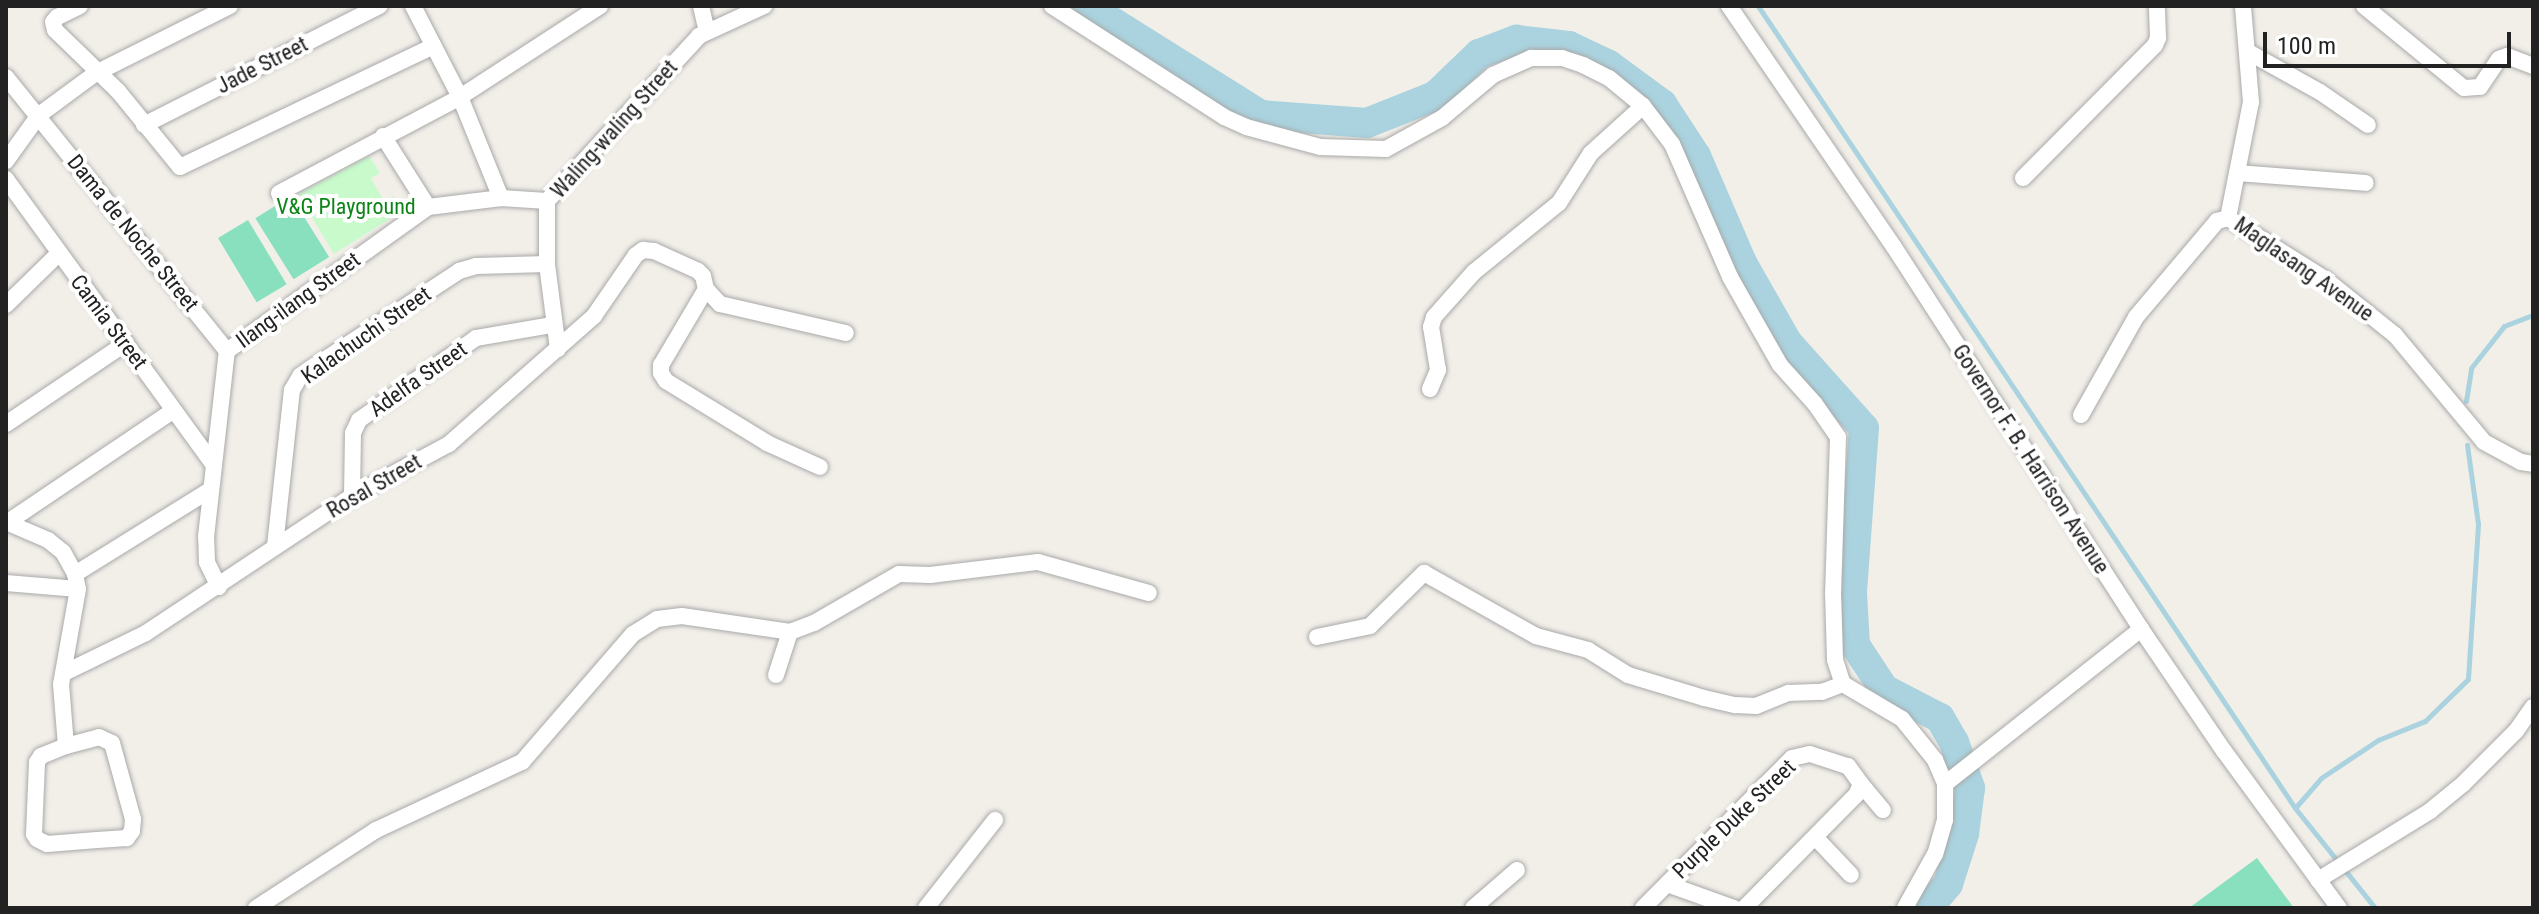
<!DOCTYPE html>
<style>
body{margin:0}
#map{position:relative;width:2539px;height:914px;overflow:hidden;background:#f2efe9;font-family:"Roboto Condensed",sans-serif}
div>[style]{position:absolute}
.park>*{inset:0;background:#c8facc}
.pitch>*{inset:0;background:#88e0be;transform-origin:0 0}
.stream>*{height:5px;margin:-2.5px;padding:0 2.5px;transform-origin:2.5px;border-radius:2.5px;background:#aad3df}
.river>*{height:30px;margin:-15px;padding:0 15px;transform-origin:15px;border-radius:15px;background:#aad3df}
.roads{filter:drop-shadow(0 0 2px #a9a9a9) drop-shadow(0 0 2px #a9a9a9)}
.minor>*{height:16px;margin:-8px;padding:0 8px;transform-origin:8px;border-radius:8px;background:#fff}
span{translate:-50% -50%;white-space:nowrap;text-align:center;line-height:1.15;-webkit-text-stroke:8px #fff;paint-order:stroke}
.street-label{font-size:22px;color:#222}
.park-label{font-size:22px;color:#0c8416}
.frame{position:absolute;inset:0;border:8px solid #222;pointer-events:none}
.scale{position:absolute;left:2263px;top:32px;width:248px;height:36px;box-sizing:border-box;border:4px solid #222;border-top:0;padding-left:10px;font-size:24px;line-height:28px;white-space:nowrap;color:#222;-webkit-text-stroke:6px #fff;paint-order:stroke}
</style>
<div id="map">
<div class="park">
<div style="clip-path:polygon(369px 156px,380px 173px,371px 178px,384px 201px,393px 196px,402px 211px,334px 254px,298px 194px)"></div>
</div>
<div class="pitch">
<div style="left:291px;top:196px;width:72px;height:42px;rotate:58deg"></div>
<div style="left:248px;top:220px;width:75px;height:35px;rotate:59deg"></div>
<div style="clip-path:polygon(2257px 858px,2294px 908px,2189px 908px)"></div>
</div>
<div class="stream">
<div style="left:1758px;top:6px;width:965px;rotate:56.19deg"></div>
<div style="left:2295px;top:808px;width:128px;rotate:51.3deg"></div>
<div style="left:2466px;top:401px;width:33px;rotate:-81deg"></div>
<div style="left:2471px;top:368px;width:53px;rotate:-51.8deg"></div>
<div style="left:2504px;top:326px;width:31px;rotate:-21deg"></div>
<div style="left:2295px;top:808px;width:40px;rotate:-49deg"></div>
<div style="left:2321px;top:778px;width:69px;rotate:-33.7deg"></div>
<div style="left:2378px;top:740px;width:51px;rotate:-22deg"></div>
<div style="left:2425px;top:721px;width:60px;rotate:-44.3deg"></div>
<div style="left:2468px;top:679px;width:155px;rotate:-86.3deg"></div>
<div style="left:2478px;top:524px;width:80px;rotate:-97.9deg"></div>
</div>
<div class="river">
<div style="left:1087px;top:6px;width:205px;rotate:32.1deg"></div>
<div style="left:1261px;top:115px;width:106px;rotate:4.3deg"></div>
<div style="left:1367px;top:123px;width:73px;rotate:-21.7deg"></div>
<div style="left:1435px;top:96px;width:61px;rotate:-43.7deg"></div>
<div style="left:1479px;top:54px;width:40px;rotate:-21deg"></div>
<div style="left:1516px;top:40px;width:53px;rotate:6.5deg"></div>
<div style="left:1569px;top:46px;width:44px;rotate:25.4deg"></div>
<div style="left:1609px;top:65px;width:66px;rotate:36.3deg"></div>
<div style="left:1662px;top:104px;width:62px;rotate:56.8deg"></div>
<div style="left:1696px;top:156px;width:116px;rotate:66.7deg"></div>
<div style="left:1742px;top:263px;width:91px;rotate:60.3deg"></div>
<div style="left:1787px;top:342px;width:115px;rotate:48.2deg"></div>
<div style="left:1864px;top:428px;width:165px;rotate:94.2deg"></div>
<div style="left:1852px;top:593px;width:52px;rotate:86.7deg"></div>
<div style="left:1855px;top:645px;width:53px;rotate:56.6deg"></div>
<div style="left:1884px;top:689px;width:63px;rotate:27.4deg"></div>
<div style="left:1940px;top:718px;width:28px;rotate:60deg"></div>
<div style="left:1954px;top:742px;width:49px;rotate:70.8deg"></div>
<div style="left:1970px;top:788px;width:46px;rotate:97.4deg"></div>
<div style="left:1964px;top:834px;width:52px;rotate:107.7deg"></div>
<div style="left:1948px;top:884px;width:31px;rotate:130deg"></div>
</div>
<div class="roads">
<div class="minor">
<div style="left:80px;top:6px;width:25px;rotate:154deg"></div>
<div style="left:57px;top:17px;width:6px;rotate:129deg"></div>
<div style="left:53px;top:22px;width:8px;rotate:76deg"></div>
<div style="left:55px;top:30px;width:88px;rotate:44.1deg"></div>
<div style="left:118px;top:91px;width:98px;rotate:50.8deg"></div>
<div style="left:180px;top:167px;width:281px;rotate:-25.5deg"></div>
<div style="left:413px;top:6px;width:102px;rotate:62.7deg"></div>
<div style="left:460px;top:97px;width:109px;rotate:67.9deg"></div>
<div style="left:701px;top:6px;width:26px;rotate:77deg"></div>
<div style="left:1052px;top:6px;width:205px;rotate:32.8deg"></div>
<div style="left:1224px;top:117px;width:24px;rotate:24deg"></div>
<div style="left:1246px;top:127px;width:77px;rotate:15.1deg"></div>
<div style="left:1320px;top:147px;width:66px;rotate:1.7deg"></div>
<div style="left:1386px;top:149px;width:64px;rotate:-29deg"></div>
<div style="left:1442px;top:118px;width:67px;rotate:-40.1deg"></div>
<div style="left:1493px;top:75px;width:42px;rotate:-24.1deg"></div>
<div style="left:1531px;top:58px;width:31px"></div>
<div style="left:1562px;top:58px;width:22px;rotate:18deg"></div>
<div style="left:1583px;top:65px;width:29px;rotate:27deg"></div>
<div style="left:1609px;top:78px;width:44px;rotate:39.5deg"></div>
<div style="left:1643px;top:106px;width:48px;rotate:52.7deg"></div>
<div style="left:1672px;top:144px;width:145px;rotate:66.4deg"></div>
<div style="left:1730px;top:277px;width:101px;rotate:60.4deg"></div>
<div style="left:1780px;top:365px;width:52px;rotate:48.1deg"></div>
<div style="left:1815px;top:404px;width:40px;rotate:55.1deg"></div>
<div style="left:1838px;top:437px;width:155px;rotate:91.8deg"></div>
<div style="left:1833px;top:592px;width:68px;rotate:88.3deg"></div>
<div style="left:1835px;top:660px;width:25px;rotate:72deg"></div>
<div style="left:1843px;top:684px;width:69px;rotate:30.7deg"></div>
<div style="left:1902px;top:719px;width:53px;rotate:51.2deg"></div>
<div style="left:1935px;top:760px;width:26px;rotate:67deg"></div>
<div style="left:1945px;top:784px;width:36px;rotate:90deg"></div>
<div style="left:1945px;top:820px;width:35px;rotate:106deg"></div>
<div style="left:1935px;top:854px;width:62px;rotate:119.1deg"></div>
<div style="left:1729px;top:6px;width:292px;rotate:55.6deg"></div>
<div style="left:1894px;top:247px;width:455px;rotate:57.1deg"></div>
<div style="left:2141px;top:629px;width:148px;rotate:55.8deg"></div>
<div style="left:2224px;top:751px;width:195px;rotate:53.8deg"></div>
<div style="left:2364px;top:6px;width:129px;rotate:39.4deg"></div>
<div style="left:2464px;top:88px;width:16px;rotate:-4deg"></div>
<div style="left:2480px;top:87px;width:34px;rotate:-56deg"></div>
<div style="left:2499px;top:59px;width:9px;rotate:-21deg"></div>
<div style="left:2507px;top:56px;width:28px;rotate:21deg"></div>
<div style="left:2250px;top:53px;width:80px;rotate:29.1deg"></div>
<div style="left:2320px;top:92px;width:58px;rotate:34.5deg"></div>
<div style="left:6px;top:77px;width:352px;rotate:51.1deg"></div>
<div style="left:144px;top:125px;width:264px;rotate:-26.8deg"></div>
<div style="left:383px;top:136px;width:84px;rotate:57.6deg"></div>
<div style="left:6px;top:161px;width:57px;rotate:-54.3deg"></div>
<div style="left:39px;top:115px;width:71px;rotate:-36.4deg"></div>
<div style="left:96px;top:73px;width:150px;rotate:-26.6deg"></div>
<div style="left:2237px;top:173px;width:129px;rotate:4.4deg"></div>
<div style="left:2023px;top:178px;width:187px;rotate:-45.2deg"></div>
<div style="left:2155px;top:45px;width:8px;rotate:-67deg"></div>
<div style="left:2158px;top:38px;width:32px;rotate:-92deg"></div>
<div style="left:6px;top:179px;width:352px;rotate:54deg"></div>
<div style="left:279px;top:193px;width:205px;rotate:-27.9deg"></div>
<div style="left:460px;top:97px;width:167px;rotate:-33deg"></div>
<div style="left:2228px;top:218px;width:115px;rotate:32.2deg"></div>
<div style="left:2325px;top:279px;width:90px;rotate:38.7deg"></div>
<div style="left:2395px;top:335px;width:139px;rotate:50.2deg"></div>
<div style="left:2484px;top:442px;width:42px;rotate:28.4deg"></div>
<div style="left:2521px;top:462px;width:12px;rotate:9deg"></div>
<div style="left:2228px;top:218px;width:118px;rotate:-78.8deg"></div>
<div style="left:2251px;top:102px;width:96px;rotate:-94.8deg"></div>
<div style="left:706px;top:289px;width:88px;rotate:120.6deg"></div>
<div style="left:661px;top:365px;width:8px;rotate:90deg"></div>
<div style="left:661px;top:373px;width:9px;rotate:58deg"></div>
<div style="left:666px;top:381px;width:119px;rotate:31.5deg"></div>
<div style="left:767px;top:443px;width:58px;rotate:24.4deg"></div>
<div style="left:6px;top:305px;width:73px;rotate:-44.4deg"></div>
<div style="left:558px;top:349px;width:86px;rotate:-97.4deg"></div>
<div style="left:547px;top:264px;width:63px;rotate:-90deg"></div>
<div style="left:547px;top:201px;width:224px;rotate:-47.3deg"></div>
<div style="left:699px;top:36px;width:72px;rotate:-24.8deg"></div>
<div style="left:1430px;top:389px;width:21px;rotate:-67deg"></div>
<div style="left:1438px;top:370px;width:44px;rotate:-99.2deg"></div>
<div style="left:1431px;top:327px;width:10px;rotate:-73deg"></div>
<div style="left:1434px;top:317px;width:60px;rotate:-48.4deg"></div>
<div style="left:1474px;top:272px;width:109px;rotate:-39.1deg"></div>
<div style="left:1559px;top:203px;width:59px;rotate:-57.4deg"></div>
<div style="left:1591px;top:153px;width:70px;rotate:-42.1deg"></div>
<div style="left:2081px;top:415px;width:112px;rotate:-60.7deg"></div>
<div style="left:2136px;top:317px;width:126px;rotate:-49.8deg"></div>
<div style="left:2217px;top:221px;width:11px;rotate:-15deg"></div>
<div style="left:6px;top:424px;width:145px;rotate:-34deg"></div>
<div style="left:352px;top:496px;width:63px;rotate:-89.1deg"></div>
<div style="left:353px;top:433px;width:14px;rotate:-65deg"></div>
<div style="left:359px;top:420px;width:143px;rotate:-35deg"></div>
<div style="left:476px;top:338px;width:77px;rotate:-9.7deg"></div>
<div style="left:6px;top:522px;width:46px;rotate:23.2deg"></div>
<div style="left:48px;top:540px;width:19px;rotate:39deg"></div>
<div style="left:63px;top:552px;width:25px;rotate:61deg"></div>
<div style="left:75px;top:574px;width:15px;rotate:79deg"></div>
<div style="left:78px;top:589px;width:97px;rotate:100.1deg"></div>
<div style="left:61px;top:684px;width:62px;rotate:85.4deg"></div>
<div style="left:8px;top:522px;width:200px;rotate:-34deg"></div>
<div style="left:275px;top:546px;width:157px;rotate:-83.8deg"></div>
<div style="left:292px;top:390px;width:16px;rotate:-60deg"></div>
<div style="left:300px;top:376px;width:191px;rotate:-33.4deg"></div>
<div style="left:459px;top:271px;width:18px;rotate:-16deg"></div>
<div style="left:476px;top:266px;width:71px;rotate:-1.6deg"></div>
<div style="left:75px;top:574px;width:159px;rotate:-31.9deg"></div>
<div style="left:6px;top:583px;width:72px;rotate:4.8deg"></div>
<div style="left:219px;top:587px;width:28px;rotate:-116deg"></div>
<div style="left:207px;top:562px;width:25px;rotate:-92deg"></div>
<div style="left:206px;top:537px;width:187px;rotate:-83.6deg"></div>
<div style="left:227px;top:351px;width:247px;rotate:-35.6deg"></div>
<div style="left:428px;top:207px;width:74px;rotate:-7deg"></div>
<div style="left:501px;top:198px;width:46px;rotate:3.7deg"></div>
<div style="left:1317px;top:637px;width:54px;rotate:-11.7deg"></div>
<div style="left:1370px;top:626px;width:76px;rotate:-44.5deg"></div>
<div style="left:1424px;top:573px;width:129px;rotate:29.4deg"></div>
<div style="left:1536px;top:636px;width:54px;rotate:15.1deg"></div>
<div style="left:1588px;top:650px;width:47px;rotate:32deg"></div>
<div style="left:1628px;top:675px;width:79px;rotate:16.8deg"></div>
<div style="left:1704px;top:698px;width:32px;rotate:13deg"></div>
<div style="left:1735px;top:705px;width:21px;rotate:3deg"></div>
<div style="left:1756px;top:706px;width:35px;rotate:-22deg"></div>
<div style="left:1788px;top:693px;width:34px;rotate:-2deg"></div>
<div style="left:1822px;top:692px;width:22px;rotate:-21deg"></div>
<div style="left:64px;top:673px;width:91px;rotate:-26deg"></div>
<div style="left:146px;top:633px;width:247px;rotate:-33.6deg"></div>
<div style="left:352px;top:496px;width:110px;rotate:-28.2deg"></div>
<div style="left:449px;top:444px;width:193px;rotate:-41.4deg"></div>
<div style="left:594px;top:316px;width:74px;rotate:-55.5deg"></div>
<div style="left:636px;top:255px;width:9px;rotate:-36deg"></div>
<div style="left:643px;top:250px;width:11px;rotate:5deg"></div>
<div style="left:654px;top:251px;width:48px;rotate:24.4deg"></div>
<div style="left:698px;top:271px;width:7px;rotate:45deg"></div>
<div style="left:703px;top:276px;width:13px;rotate:77deg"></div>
<div style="left:706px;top:289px;width:21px;rotate:47deg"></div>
<div style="left:720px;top:304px;width:129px;rotate:13deg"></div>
<div style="left:776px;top:675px;width:45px;rotate:-72deg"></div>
<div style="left:99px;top:737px;width:14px;rotate:25deg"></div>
<div style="left:112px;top:743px;width:79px;rotate:74.6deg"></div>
<div style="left:133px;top:819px;width:12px;rotate:95deg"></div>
<div style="left:132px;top:831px;width:9px;rotate:126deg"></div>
<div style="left:127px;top:838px;width:30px;rotate:176deg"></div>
<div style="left:97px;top:840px;width:50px;rotate:175.4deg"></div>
<div style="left:47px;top:844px;width:11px;rotate:-153deg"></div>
<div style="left:37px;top:839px;width:6px;rotate:-121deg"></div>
<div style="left:34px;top:834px;width:72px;rotate:-87.6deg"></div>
<div style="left:37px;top:762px;width:7px;rotate:-56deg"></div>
<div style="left:41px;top:756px;width:27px;rotate:-22deg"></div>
<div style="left:66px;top:746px;width:34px;rotate:-15deg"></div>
<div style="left:1861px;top:784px;width:34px;rotate:50deg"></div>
<div style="left:1945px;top:784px;width:250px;rotate:-38.3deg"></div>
<div style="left:1815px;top:837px;width:52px;rotate:46.5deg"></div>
<div style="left:2318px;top:880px;width:132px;rotate:-31.6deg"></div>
<div style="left:2430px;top:811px;width:43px;rotate:-39.3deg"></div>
<div style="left:2463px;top:784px;width:75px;rotate:-45deg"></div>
<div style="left:2516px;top:731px;width:29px;rotate:-55deg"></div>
<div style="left:1667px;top:884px;width:71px;rotate:19.7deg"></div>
<div style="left:256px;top:908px;width:143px;rotate:-33deg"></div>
<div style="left:376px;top:830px;width:161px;rotate:-25deg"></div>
<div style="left:522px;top:762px;width:169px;rotate:-49.1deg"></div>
<div style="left:633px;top:634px;width:28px;rotate:-32deg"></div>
<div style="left:657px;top:619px;width:25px;rotate:-7deg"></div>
<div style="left:682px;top:616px;width:109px;rotate:8.4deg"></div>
<div style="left:790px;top:632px;width:26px;rotate:-21deg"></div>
<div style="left:814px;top:623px;width:98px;rotate:-30deg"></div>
<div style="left:899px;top:574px;width:31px;rotate:2deg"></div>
<div style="left:930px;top:575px;width:109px;rotate:-6.9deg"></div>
<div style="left:1038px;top:562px;width:115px;rotate:15.6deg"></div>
<div style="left:926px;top:908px;width:112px;rotate:-51.9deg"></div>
<div style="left:1473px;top:908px;width:58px;rotate:-40.8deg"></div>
<div style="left:1643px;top:908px;width:211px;rotate:-45.2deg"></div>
<div style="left:1792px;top:758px;width:18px;rotate:-13deg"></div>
<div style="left:1810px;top:754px;width:40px;rotate:18deg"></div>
<div style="left:1848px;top:766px;width:22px;rotate:54deg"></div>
<div style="left:1861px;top:784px;width:12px;rotate:114deg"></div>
<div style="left:1856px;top:795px;width:159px;rotate:134.7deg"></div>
</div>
</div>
<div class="street-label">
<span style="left:262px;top:65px;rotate:-27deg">Jade Street</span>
<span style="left:614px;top:129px;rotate:-48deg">Waling-waling Street</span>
<span style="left:133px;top:233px;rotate:51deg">Dama de Noche Street</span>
<span style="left:2304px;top:269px;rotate:35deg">Maglasang Avenue</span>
<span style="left:298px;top:300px;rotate:-36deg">Ilang-ilang Street</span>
<span style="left:109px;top:322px;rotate:53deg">Camia Street</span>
<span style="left:366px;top:335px;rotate:-35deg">Kalachuchi Street</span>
<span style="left:418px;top:379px;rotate:-35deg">Adelfa Street</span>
<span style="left:2031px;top:459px;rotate:57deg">Governor F. B. Harrison Avenue</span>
<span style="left:374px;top:486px;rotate:-30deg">Rosal Street</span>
<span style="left:1734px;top:819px;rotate:-44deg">Purple Duke Street</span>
</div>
<div class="park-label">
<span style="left:346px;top:207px">V&amp;G Playground</span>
</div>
<div class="frame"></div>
<div class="scale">100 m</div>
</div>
